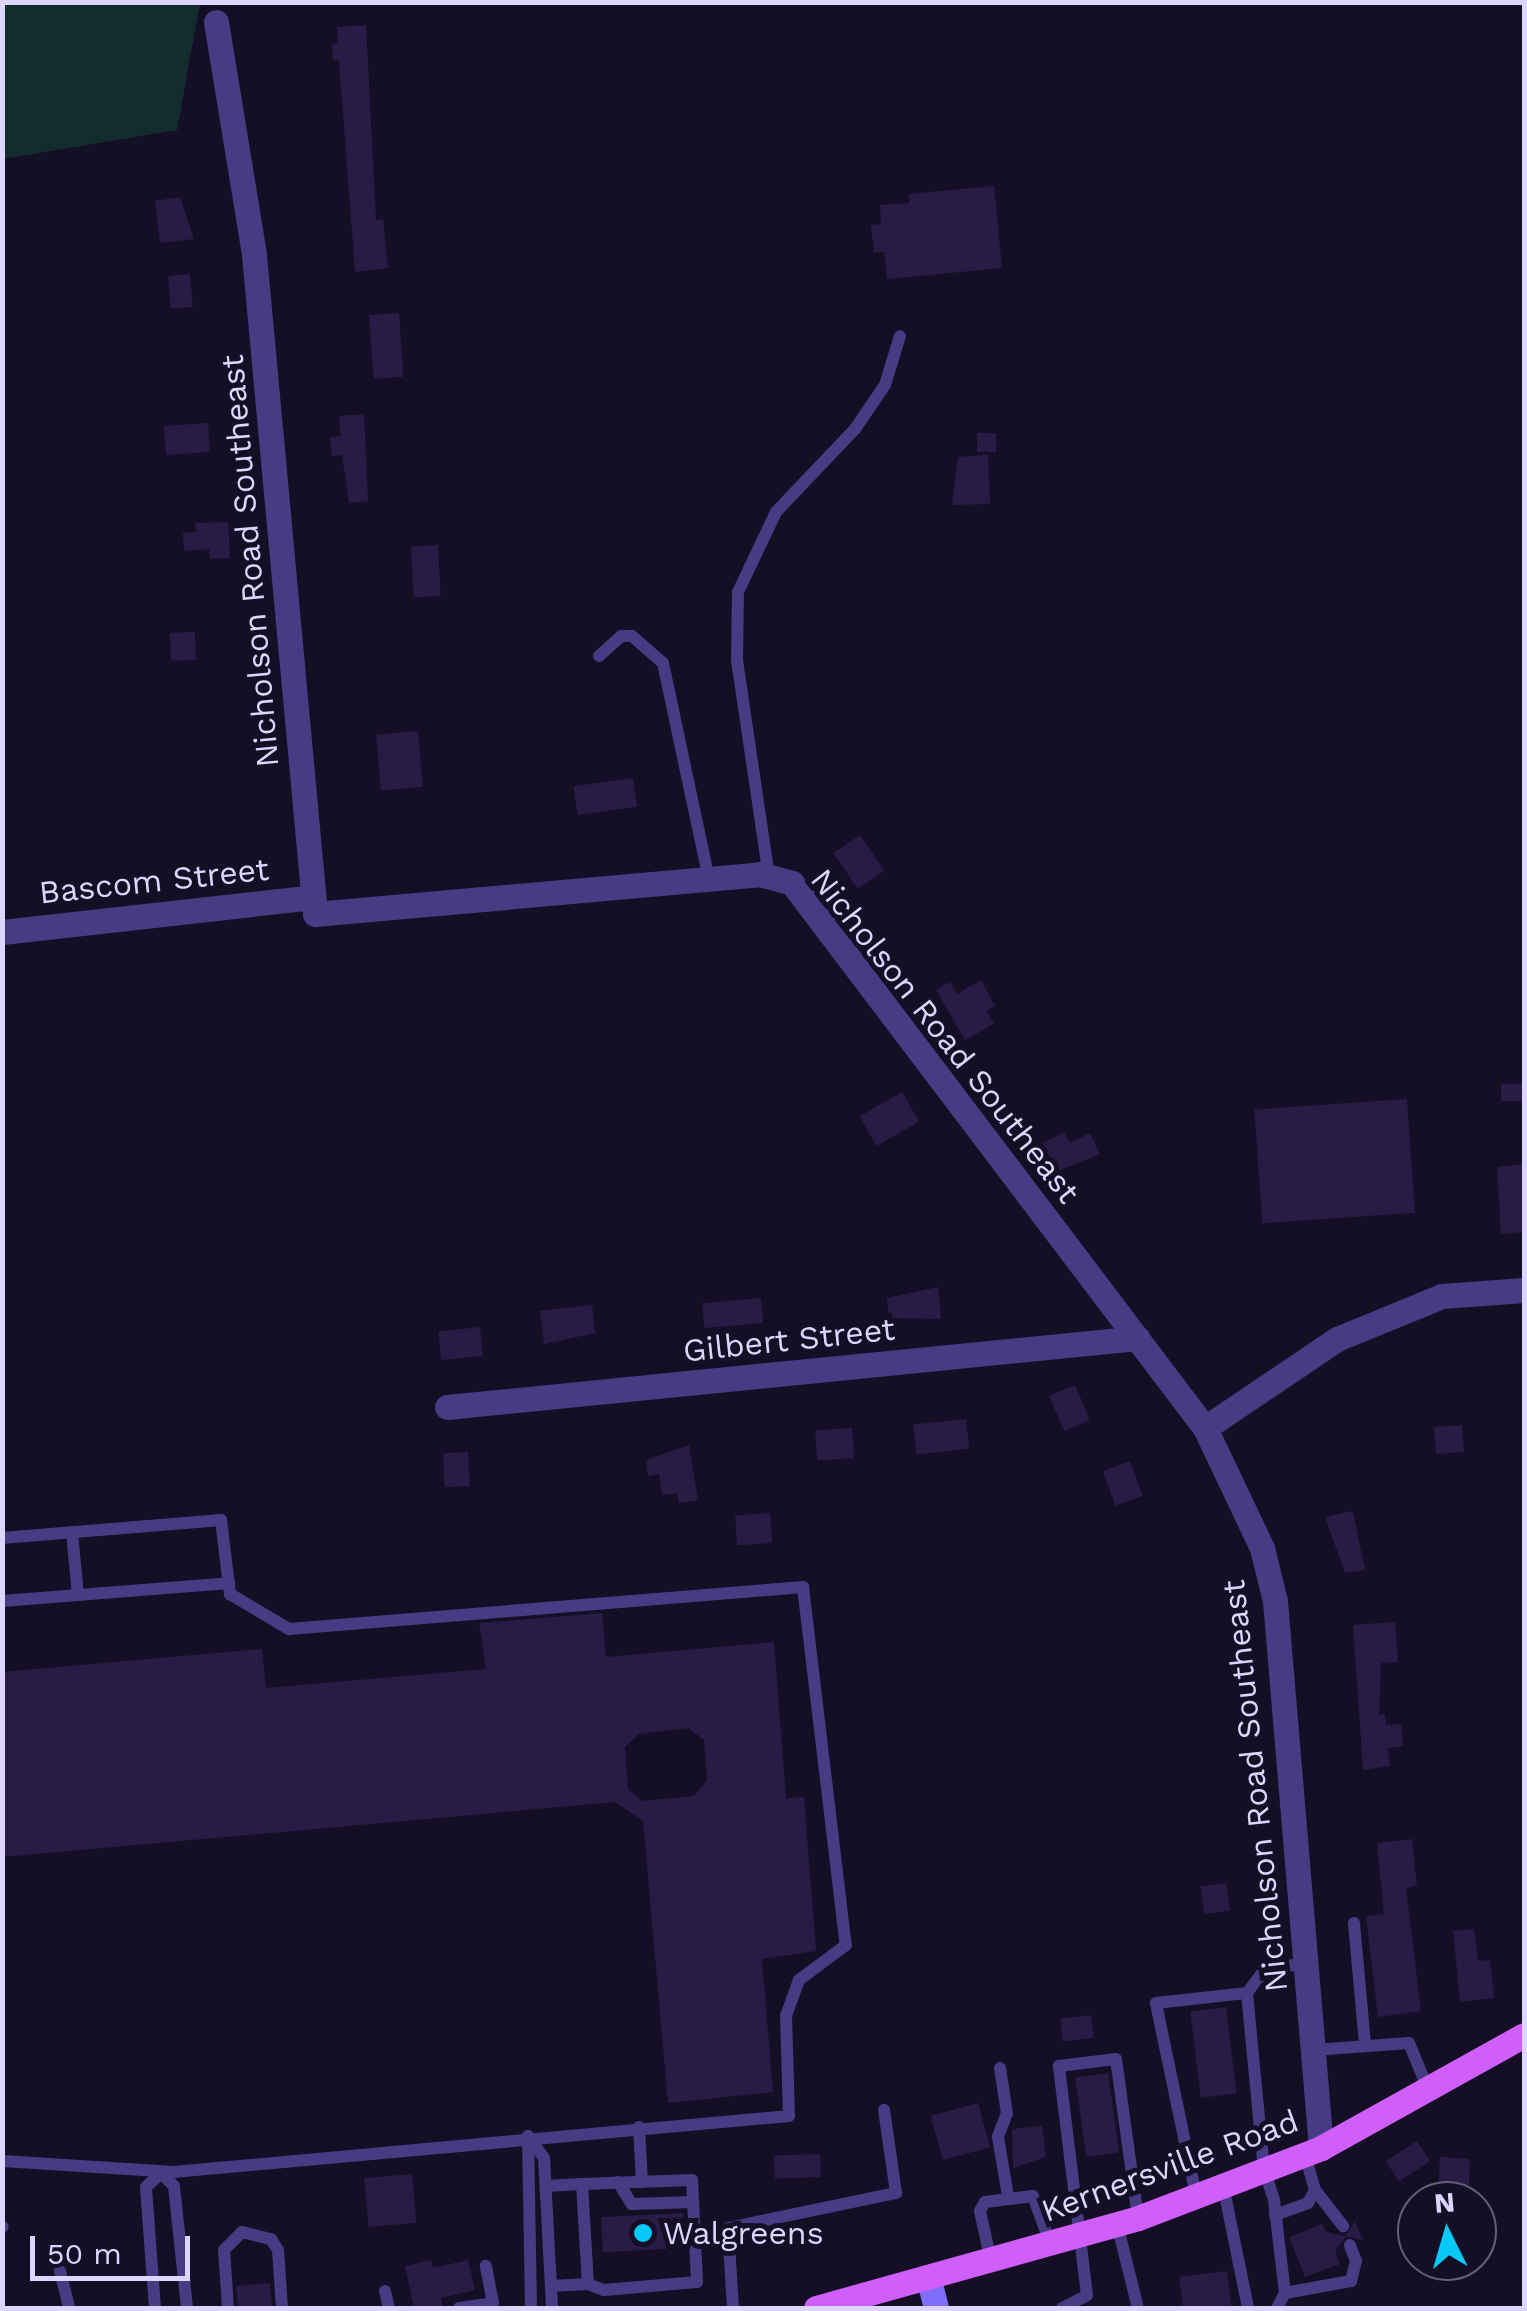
<!DOCTYPE html>
<style>
body{margin:0}
#map{position:relative;width:1527px;height:2311px;overflow:hidden;background:#150f25;font-family:"Work Sans",sans-serif}
div>[style]{position:absolute}
.green>*{inset:0;background:#132d2f}
.building>*{inset:0;background:#281c46;transform-origin:0 0}
.lane>*{height:12px;margin:-6px;padding:0 6px;transform-origin:6px;border-radius:6px;background:#453c83}
.street>*{height:25px;margin:-12.5px;padding:0 12.5px;transform-origin:12.5px;border-radius:12.5px;background:#453c83}
.secondary>*{height:25px;margin:-12.5px;padding:0 12.5px;transform-origin:12.5px;border-radius:12.5px;background:#7f6efc}
.primary>*{height:25px;margin:-12.5px;padding:0 12.5px;transform-origin:12.5px;border-radius:12.5px;background:#d05efb}
.dots>*{width:28px;height:28px;translate:-50% -50%;box-sizing:border-box;border:5px solid #150f25;border-radius:50%}
span{translate:-50% -50%;white-space:nowrap;text-align:center;line-height:1.15;-webkit-text-stroke:10px #150f25;paint-order:stroke}
.street-label{font-size:32px;color:#ddd5fe}
.poi-label{font-size:32px;color:#ddd5fe}
.left{translate:0 -50%;text-align:left}
.frame{position:absolute;inset:0;border:5px solid #ddd5fe;pointer-events:none}
.north{position:absolute;left:1397px;top:2181px;width:100px;height:100px;box-sizing:border-box;background:#150f25;border:2px solid #655e7c;border-radius:50%;rotate:355deg;font-size:28px;font-weight:700;line-height:40px;text-align:center;color:#ddd5fe}
.north::after{content:'';display:block;margin:auto;width:35px;height:45px;background:#06c9f9;clip-path:polygon(50% 0,100% 100%,50% 72%,0 100%)}
.scale{position:absolute;left:30px;top:2236px;width:160px;height:45px;box-sizing:border-box;border:5px solid #ddd5fe;border-top:0;padding-left:12px;font-size:30px;line-height:35px;white-space:nowrap;color:#ddd5fe;-webkit-text-stroke:8px #150f25;paint-order:stroke}
</style>
<div id="map">
<div class="green">
<div style="clip-path:polygon(3px 2px,200px 3px,177px 130px,3px 159px)"></div>
</div>
<div class="building">
<div style="clip-path:polygon(366px 25px,376px 220px,383px 219px,388px 268px,355px 272px,339px 60px,333px 60px,332px 44px,338px 43px,337px 27px)"></div>
<div style="clip-path:polygon(994px 186px,1002px 268px,887px 279px,884px 252px,874px 253px,871px 225px,881px 224px,880px 205px,909px 203px,909px 194px)"></div>
<div style="clip-path:polygon(180px 197px,194px 239px,160px 243px,155px 201px)"></div>
<div style="left:190px;top:274px;width:33px;height:22px;rotate:85deg"></div>
<div style="left:399px;top:313px;width:64px;height:30px;rotate:86deg"></div>
<div style="clip-path:polygon(364px 414px,368px 501px,349px 503px,342px 455px,332px 456px,330px 437px,341px 436px,339px 416px)"></div>
<div style="left:208px;top:423px;width:29px;height:44px;rotate:86deg"></div>
<div style="left:977px;top:433px;width:19px;height:19px"></div>
<div style="clip-path:polygon(988px 455px,990px 504px,952px 505px,958px 457px)"></div>
<div style="clip-path:polygon(228px 522px,230px 558px,210px 559px,209px 549px,184px 551px,183px 533px,196px 532px,195px 523px)"></div>
<div style="left:438px;top:545px;width:51px;height:27px;rotate:87deg"></div>
<div style="left:195px;top:632px;width:28px;height:25px;rotate:88deg"></div>
<div style="left:418px;top:731px;width:56px;height:42px;rotate:85deg"></div>
<div style="left:633px;top:778px;width:29px;height:60px;rotate:82deg"></div>
<div style="left:860px;top:835px;width:43px;height:32px;rotate:56deg"></div>
<div style="clip-path:polygon(981px 980px,995px 1006px,986px 1011px,994px 1024px,965px 1040px,936px 990px,950px 982px,957px 994px)"></div>
<div style="left:1524px;top:1084px;width:17px;height:23px;rotate:90deg"></div>
<div style="left:902px;top:1092px;width:34px;height:49px;rotate:60deg"></div>
<div style="left:1407px;top:1099px;width:114px;height:153px;rotate:86deg"></div>
<div style="clip-path:polygon(1064px 1132px,1070px 1143px,1090px 1133px,1100px 1154px,1055px 1172px,1041px 1144px)"></div>
<div style="clip-path:polygon(1524px 1164px,1524px 1232px,1501px 1234px,1497px 1167px)"></div>
<div style="clip-path:polygon(938px 1287px,941px 1319px,889px 1318px,887px 1298px)"></div>
<div style="left:761px;top:1298px;width:25px;height:59px;rotate:85deg"></div>
<div style="clip-path:polygon(592px 1305px,595px 1333px,544px 1344px,540px 1311px)"></div>
<div style="left:480px;top:1327px;width:29px;height:42px;rotate:84deg"></div>
<div style="left:1075px;top:1385px;width:38px;height:28px;rotate:67deg"></div>
<div style="left:966px;top:1419px;width:30px;height:53px;rotate:84deg"></div>
<div style="left:1462px;top:1425px;width:27px;height:28px;rotate:86deg"></div>
<div style="left:852px;top:1428px;width:30px;height:37px;rotate:86deg"></div>
<div style="clip-path:polygon(689px 1445px,698px 1500px,679px 1503px,677px 1493px,662px 1495px,659px 1474px,648px 1476px,646px 1460px)"></div>
<div style="left:468px;top:1452px;width:34px;height:25px;rotate:87deg"></div>
<div style="left:1130px;top:1461px;width:37px;height:29px;rotate:70deg"></div>
<div style="clip-path:polygon(1353px 1511px,1365px 1570px,1345px 1573px,1325px 1517px)"></div>
<div style="left:770px;top:1513px;width:30px;height:35px;rotate:86deg"></div>
<div style="clip-path:polygon(evenodd,602px 1613px,606px 1657px,774px 1642px,786px 1798px,804px 1797px,816px 1951px,762px 1959px,773px 2092px,668px 2103px,643px 1821px,615px 1802px,2px 1857px,2px 1672px,262px 1649px,266px 1688px,486px 1669px,479px 1623px,602px 1613px,688px 1728px,704px 1740px,707px 1780px,694px 1796px,642px 1801px,628px 1789px,625px 1747px,639px 1734px,688px 1728px)"></div>
<div style="clip-path:polygon(1395px 1622px,1398px 1662px,1381px 1663px,1379px 1715px,1385px 1714px,1386px 1725px,1401px 1724px,1403px 1746px,1388px 1748px,1390px 1766px,1363px 1770px,1353px 1625px)"></div>
<div style="clip-path:polygon(1412px 1839px,1417px 1886px,1406px 1888px,1421px 2011px,1378px 2017px,1366px 1916px,1384px 1914px,1377px 1843px)"></div>
<div style="left:1226px;top:1883px;width:28px;height:26px;rotate:82deg"></div>
<div style="clip-path:polygon(1474px 1929px,1478px 1961px,1490px 1960px,1494px 1998px,1460px 2002px,1453px 1931px)"></div>
<div style="left:1226px;top:2007px;width:87px;height:36px;rotate:83deg"></div>
<div style="left:1091px;top:2015px;width:23px;height:31px;rotate:83deg"></div>
<div style="left:1108px;top:2073px;width:80px;height:33px;rotate:82deg"></div>
<div style="left:978px;top:2103px;width:46px;height:49px;rotate:75deg"></div>
<div style="clip-path:polygon(1042px 2126px,1046px 2157px,1013px 2168px,1012px 2129px)"></div>
<div style="left:1417px;top:2141px;width:24px;height:37px;rotate:57deg"></div>
<div style="left:820px;top:2154px;width:23px;height:46px;rotate:88deg"></div>
<div style="clip-path:polygon(1440px 2157px,1470px 2159px,1468px 2201px,1444px 2201px,1438px 2195px)"></div>
<div style="left:412px;top:2174px;width:49px;height:48px;rotate:85deg"></div>
<div style="left:683px;top:2213px;width:35px;height:82px;rotate:87deg"></div>
<div style="clip-path:polygon(1355px 2221px,1363px 2240px,1346px 2236px,1335px 2251px,1340px 2264px,1305px 2277px,1289px 2237px,1322px 2224px,1326px 2232px,1345px 2236px)"></div>
<div style="clip-path:polygon(431px 2260px,433px 2268px,468px 2260px,475px 2290px,441px 2298px,443px 2308px,414px 2308px,405px 2266px)"></div>
<div style="clip-path:polygon(1227px 2271px,1232px 2308px,1183px 2308px,1179px 2277px)"></div>
<div style="left:270px;top:2283px;width:25px;height:34px;rotate:85deg"></div>
</div>
<div class="lane">
<div style="left:599px;top:656px;width:30px;rotate:-42deg"></div>
<div style="left:621px;top:636px;width:11px"></div>
<div style="left:632px;top:636px;width:41px;rotate:41.1deg"></div>
<div style="left:663px;top:663px;width:221px;rotate:78deg"></div>
<div style="left:769px;top:877px;width:218px;rotate:-98.4deg"></div>
<div style="left:737px;top:661px;width:69px;rotate:-89.2deg"></div>
<div style="left:738px;top:592px;width:89px;rotate:-64.6deg"></div>
<div style="left:776px;top:512px;width:115px;rotate:-46.4deg"></div>
<div style="left:855px;top:429px;width:53px;rotate:-55.7deg"></div>
<div style="left:885px;top:385px;width:51px;rotate:-73deg"></div>
<div style="left:72px;top:1532px;width:63px;rotate:84.6deg"></div>
<div style="left:2px;top:1538px;width:220px;rotate:-4.7deg"></div>
<div style="left:221px;top:1520px;width:75px;rotate:83.1deg"></div>
<div style="left:230px;top:1594px;width:69px;rotate:30.7deg"></div>
<div style="left:289px;top:1629px;width:516px;rotate:-4.67deg"></div>
<div style="left:803px;top:1587px;width:361px;rotate:83.2deg"></div>
<div style="left:846px;top:1945px;width:59px;rotate:143.3deg"></div>
<div style="left:799px;top:1980px;width:37px;rotate:110deg"></div>
<div style="left:786px;top:2015px;width:101px;rotate:88.3deg"></div>
<div style="left:789px;top:2116px;width:618px;rotate:174.8deg"></div>
<div style="left:174px;top:2172px;width:172px;rotate:-176.3deg"></div>
<div style="left:2px;top:1601px;width:228px;rotate:-4.5deg"></div>
<div style="left:1354px;top:1923px;width:121px;rotate:84.8deg"></div>
<div style="left:1247px;top:1993px;width:31px;rotate:-53deg"></div>
<div style="left:1266px;top:1968px;width:39px;rotate:-6deg"></div>
<div style="left:1313px;top:2050px;width:96px;rotate:-4.2deg"></div>
<div style="left:1409px;top:2043px;width:50px;rotate:67.6deg"></div>
<div style="left:1000px;top:2068px;width:46px;rotate:81.2deg"></div>
<div style="left:1007px;top:2113px;width:26px;rotate:111deg"></div>
<div style="left:998px;top:2137px;width:60px;rotate:80.4deg"></div>
<div style="left:639px;top:2127px;width:55px;rotate:86.9deg"></div>
<div style="left:528px;top:2136px;width:27px;rotate:54deg"></div>
<div style="left:544px;top:2158px;width:150px;rotate:86.9deg"></div>
<div style="left:528px;top:2136px;width:172px;rotate:89deg"></div>
<div style="left:618px;top:2182px;width:26px;rotate:58deg"></div>
<div style="left:632px;top:2204px;width:61px;rotate:-1.9deg"></div>
<div style="left:1223px;top:2185px;width:126px;rotate:78.5deg"></div>
<div style="left:546px;top:2186px;width:36px;rotate:-3deg"></div>
<div style="left:1315px;top:2190px;width:46px;rotate:52.1deg"></div>
<div style="left:1196px;top:2195px;width:196px;rotate:-101.8deg"></div>
<div style="left:1156px;top:2003px;width:92px;rotate:-6.3deg"></div>
<div style="left:1247px;top:1993px;width:177px;rotate:84.5deg"></div>
<div style="left:1264px;top:2169px;width:33px;rotate:72deg"></div>
<div style="left:1274px;top:2200px;width:94px;rotate:83.3deg"></div>
<div style="left:1285px;top:2293px;width:17px;rotate:118deg"></div>
<div style="left:1275px;top:2215px;width:35px;rotate:-20deg"></div>
<div style="left:1308px;top:2203px;width:15px;rotate:-62deg"></div>
<div style="left:1315px;top:2190px;width:37px;rotate:-106deg"></div>
<div style="left:1117px;top:2224px;width:87px;rotate:76deg"></div>
<div style="left:2px;top:2226px;width:1px;rotate:45deg"></div>
<div style="left:991px;top:2261px;width:51px;rotate:-102.4deg"></div>
<div style="left:980px;top:2211px;width:10px;rotate:-61deg"></div>
<div style="left:985px;top:2202px;width:48px;rotate:-7.1deg"></div>
<div style="left:1033px;top:2196px;width:50px;rotate:70.1deg"></div>
<div style="left:60px;top:2271px;width:38px;rotate:76deg"></div>
<div style="left:551px;top:2286px;width:37px;rotate:-3deg"></div>
<div style="left:588px;top:2284px;width:17px;rotate:21deg"></div>
<div style="left:604px;top:2290px;width:93px;rotate:-4.9deg"></div>
<div style="left:697px;top:2282px;width:102px;rotate:-92.8deg"></div>
<div style="left:692px;top:2180px;width:110px;rotate:177.9deg"></div>
<div style="left:582px;top:2184px;width:100px;rotate:86.6deg"></div>
<div style="left:385px;top:2291px;width:17px;rotate:77deg"></div>
<div style="left:1285px;top:2293px;width:67px;rotate:-10.3deg"></div>
<div style="left:1351px;top:2281px;width:21px;rotate:-76deg"></div>
<div style="left:1356px;top:2261px;width:17px;rotate:-111deg"></div>
<div style="left:155px;top:2308px;width:121px;rotate:-94.3deg"></div>
<div style="left:146px;top:2187px;width:21px;rotate:-43deg"></div>
<div style="left:161px;top:2173px;width:18px;rotate:45deg"></div>
<div style="left:174px;top:2186px;width:123px;rotate:83.9deg"></div>
<div style="left:228px;top:2308px;width:58px;rotate:-93.9deg"></div>
<div style="left:224px;top:2250px;width:25px;rotate:-45deg"></div>
<div style="left:242px;top:2232px;width:30px;rotate:14deg"></div>
<div style="left:271px;top:2239px;width:13px;rotate:58deg"></div>
<div style="left:278px;top:2250px;width:58px;rotate:86.1deg"></div>
<div style="left:459px;top:2308px;width:34px;rotate:-8deg"></div>
<div style="left:493px;top:2303px;width:38px;rotate:-101deg"></div>
<div style="left:733px;top:2308px;width:80px;rotate:-93.6deg"></div>
<div style="left:728px;top:2228px;width:172px;rotate:-11.8deg"></div>
<div style="left:896px;top:2193px;width:84px;rotate:-98.2deg"></div>
<div style="left:1062px;top:2308px;width:28px;rotate:-27deg"></div>
<div style="left:1087px;top:2295px;width:231px;rotate:-97deg"></div>
<div style="left:1059px;top:2066px;width:57px;rotate:-7deg"></div>
<div style="left:1116px;top:2059px;width:161px;rotate:82.1deg"></div>
</div>
<div class="street">
<div style="left:216px;top:22px;width:236px;rotate:80.7deg"></div>
<div style="left:254px;top:255px;width:662px;rotate:84.71deg"></div>
<div style="left:315px;top:914px;width:446px;rotate:-5.1deg"></div>
<div style="left:759px;top:874px;width:34px;rotate:15deg"></div>
<div style="left:792px;top:883px;width:684px;rotate:52.85deg"></div>
<div style="left:1205px;top:1428px;width:133px;rotate:64.6deg"></div>
<div style="left:1262px;top:1548px;width:55px;rotate:76.2deg"></div>
<div style="left:1275px;top:1601px;width:549px;rotate:85.19deg"></div>
<div style="left:2px;top:932px;width:313px;rotate:-6.4deg"></div>
<div style="left:447px;top:1407px;width:694px;rotate:-5.7deg"></div>
<div style="left:1205px;top:1428px;width:159px;rotate:-34deg"></div>
<div style="left:1337px;top:1339px;width:113px;rotate:-22.3deg"></div>
<div style="left:1442px;top:1296px;width:82px;rotate:-4.2deg"></div>
</div>
<div class="secondary">
<div style="left:929px;top:2280px;width:29px;rotate:76deg"></div>
</div>
<div class="primary">
<div style="left:816px;top:2308px;width:334px;rotate:-15.6deg"></div>
<div style="left:1138px;top:2218px;width:196px;rotate:-20.9deg"></div>
<div style="left:1321px;top:2148px;width:232px;rotate:-29.1deg"></div>
</div>
<div class="dots">
<div style="left:643px;top:2233px;background:#06c9f9"></div>
</div>
<div class="street-label">
<span style="left:250px;top:561px;rotate:-95deg">Nicholson Road Southeast</span>
<span style="left:154px;top:881px;rotate:-6deg">Bascom Street</span>
<span style="left:945px;top:1036px;rotate:52deg">Nicholson Road Southeast</span>
<span style="left:789px;top:1340px;rotate:-6deg">Gilbert Street</span>
<span style="left:1255px;top:1786px;rotate:-96deg">Nicholson Road Southeast</span>
<span style="left:1170px;top:2166px;rotate:-20deg">Kernersville Road</span>
</div>
<div class="poi-label">
<span class="left" style="left:663px;top:2233px">Walgreens</span>
</div>
<div class="frame"></div>
<div class="north">N</div>
<div class="scale">50 m</div>
</div>
